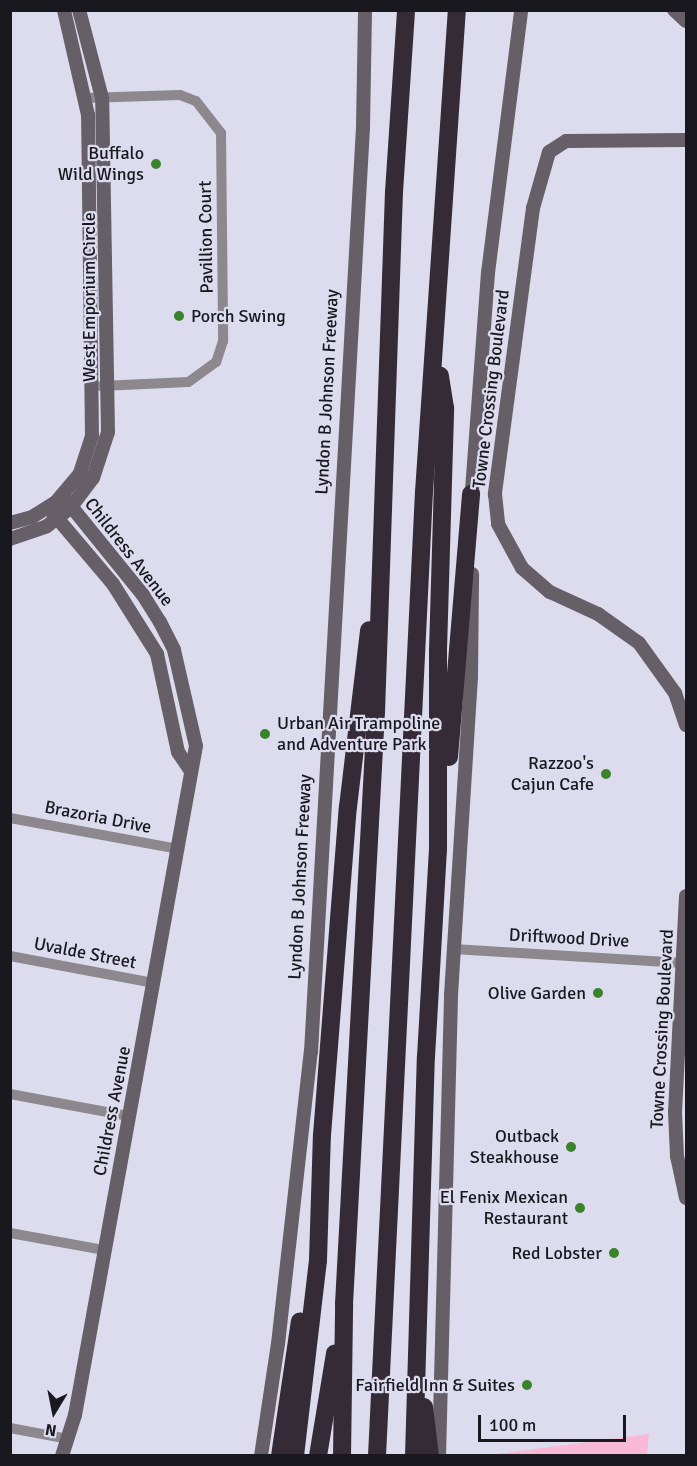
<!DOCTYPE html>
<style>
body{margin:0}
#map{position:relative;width:697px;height:1466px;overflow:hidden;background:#dddcef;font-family:Signika,sans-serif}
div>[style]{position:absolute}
.green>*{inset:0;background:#f8b9d6}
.street>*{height:10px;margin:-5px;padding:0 5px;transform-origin:5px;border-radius:5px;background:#8d888e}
.secondary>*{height:14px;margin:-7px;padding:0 7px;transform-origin:7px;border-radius:7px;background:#665f68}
.highway>*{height:18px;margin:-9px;padding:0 9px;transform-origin:9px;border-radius:9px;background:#352b37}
.dots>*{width:16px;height:16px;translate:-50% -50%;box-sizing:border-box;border:3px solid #dddcef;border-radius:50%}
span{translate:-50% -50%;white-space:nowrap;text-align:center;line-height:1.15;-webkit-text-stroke:4.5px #dddcef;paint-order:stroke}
.poi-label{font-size:18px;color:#18181e}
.right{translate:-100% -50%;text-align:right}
.left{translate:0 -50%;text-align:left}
.street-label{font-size:18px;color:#18181e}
.frame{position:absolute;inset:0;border:12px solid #18181e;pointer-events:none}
.north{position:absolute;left:24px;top:1382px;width:60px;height:60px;-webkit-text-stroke:4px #dddcef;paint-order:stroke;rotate:190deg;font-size:16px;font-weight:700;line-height:24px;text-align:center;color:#18181e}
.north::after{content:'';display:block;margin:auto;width:21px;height:27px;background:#18181e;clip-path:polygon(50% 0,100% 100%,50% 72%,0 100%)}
.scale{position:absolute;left:478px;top:1415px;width:148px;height:27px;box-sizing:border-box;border:3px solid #18181e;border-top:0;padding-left:8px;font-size:18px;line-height:21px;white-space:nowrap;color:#18181e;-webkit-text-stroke:4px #dddcef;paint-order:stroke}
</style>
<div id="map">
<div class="green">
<div style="clip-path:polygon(649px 1434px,647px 1455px,489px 1455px)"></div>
</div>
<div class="street">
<div style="left:85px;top:98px;width:95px;rotate:-1.8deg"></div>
<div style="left:180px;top:95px;width:17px;rotate:21deg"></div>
<div style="left:196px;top:101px;width:41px;rotate:52deg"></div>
<div style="left:221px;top:133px;width:208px;rotate:89.4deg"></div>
<div style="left:223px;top:341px;width:22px;rotate:108deg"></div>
<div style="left:216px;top:362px;width:34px;rotate:144deg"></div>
<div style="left:188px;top:382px;width:87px;rotate:177.4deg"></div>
<div style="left:10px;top:818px;width:172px;rotate:10.4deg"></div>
<div style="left:454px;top:949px;width:229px;rotate:3.5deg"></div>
<div style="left:10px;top:956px;width:147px;rotate:10.6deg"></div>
<div style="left:10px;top:1094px;width:121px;rotate:10.5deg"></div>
<div style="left:10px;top:1233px;width:96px;rotate:10.3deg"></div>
<div style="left:10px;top:1428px;width:59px;rotate:10.7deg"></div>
</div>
<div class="secondary">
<div style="left:674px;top:10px;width:16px;rotate:43deg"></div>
<div style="left:686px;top:140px;width:120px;rotate:179.5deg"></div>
<div style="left:566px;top:141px;width:20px;rotate:147deg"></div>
<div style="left:549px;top:152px;width:58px;rotate:105.9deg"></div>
<div style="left:533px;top:208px;width:289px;rotate:97.6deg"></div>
<div style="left:495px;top:494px;width:30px;rotate:84deg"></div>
<div style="left:498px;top:524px;width:50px;rotate:61.4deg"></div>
<div style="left:522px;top:568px;width:37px;rotate:41deg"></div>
<div style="left:550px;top:592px;width:53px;rotate:24.6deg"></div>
<div style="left:598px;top:614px;width:50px;rotate:35.3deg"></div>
<div style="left:639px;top:643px;width:62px;rotate:54.2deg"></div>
<div style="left:675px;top:693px;width:34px;rotate:71deg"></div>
<div style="left:62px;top:495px;width:129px;rotate:51deg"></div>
<div style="left:143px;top:595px;width:32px;rotate:58deg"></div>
<div style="left:160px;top:622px;width:31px;rotate:63deg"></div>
<div style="left:174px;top:650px;width:98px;rotate:77.1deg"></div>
<div style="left:196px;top:746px;width:680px;rotate:100.25deg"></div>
<div style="left:75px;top:1415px;width:43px;rotate:107.6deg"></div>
<div style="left:471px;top:504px;width:232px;rotate:-85.8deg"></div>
<div style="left:488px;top:273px;width:265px;rotate:-82.8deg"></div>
<div style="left:52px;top:512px;width:94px;rotate:49.7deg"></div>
<div style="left:113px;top:584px;width:83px;rotate:57.8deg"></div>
<div style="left:157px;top:654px;width:100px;rotate:77.9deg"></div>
<div style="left:178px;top:752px;width:23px;rotate:56deg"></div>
<div style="left:10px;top:523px;width:23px;rotate:-15deg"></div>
<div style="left:32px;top:517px;width:28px;rotate:-32deg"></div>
<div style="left:56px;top:502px;width:38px;rotate:-50deg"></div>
<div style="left:80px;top:473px;width:39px;rotate:-72deg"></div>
<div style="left:92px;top:436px;width:321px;rotate:-90.7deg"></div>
<div style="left:88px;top:115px;width:108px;rotate:-102.9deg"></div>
<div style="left:10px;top:539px;width:39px;rotate:-19deg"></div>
<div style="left:47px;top:526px;width:31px;rotate:-38deg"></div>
<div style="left:71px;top:507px;width:36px;rotate:-53deg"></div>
<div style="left:93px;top:478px;width:48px;rotate:-71.9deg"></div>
<div style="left:108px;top:432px;width:334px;rotate:-91deg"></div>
<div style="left:102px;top:98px;width:91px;rotate:-104.6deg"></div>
<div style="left:686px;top:896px;width:216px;rotate:92.9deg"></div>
<div style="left:675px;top:1112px;width:44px;rotate:87.4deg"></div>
<div style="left:677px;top:1156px;width:43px;rotate:77.9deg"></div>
<div style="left:261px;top:1456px;width:113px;rotate:-81.4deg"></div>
<div style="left:278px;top:1344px;width:294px;rotate:-83.6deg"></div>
<div style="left:311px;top:1052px;width:926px;rotate:-86.78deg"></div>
<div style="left:363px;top:127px;width:117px;rotate:-89deg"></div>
<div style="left:439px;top:1456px;width:461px;rotate:-88.5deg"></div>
<div style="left:451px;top:995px;width:319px;rotate:-86.4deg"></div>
<div style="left:471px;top:677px;width:103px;rotate:-89.4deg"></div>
</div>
<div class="highway">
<div style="left:449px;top:757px;width:264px;rotate:-85.2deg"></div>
<div style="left:424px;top:1407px;width:49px;rotate:83deg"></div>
<div style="left:280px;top:1456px;width:136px;rotate:-81.6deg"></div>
<div style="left:295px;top:1456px;width:197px;rotate:-83.3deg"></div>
<div style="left:318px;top:1260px;width:125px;rotate:-88.2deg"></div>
<div style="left:322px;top:1135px;width:329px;rotate:-85.5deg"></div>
<div style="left:348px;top:807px;width:178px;rotate:-83.2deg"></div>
<div style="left:318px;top:1456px;width:104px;rotate:-80.6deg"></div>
<div style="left:342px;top:1456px;width:152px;rotate:-89.2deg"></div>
<div style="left:344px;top:1304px;width:593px;rotate:-86.91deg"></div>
<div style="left:376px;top:712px;width:520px;rotate:-88.02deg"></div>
<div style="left:394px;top:192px;width:182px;rotate:-86.2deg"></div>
<div style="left:377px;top:1456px;width:965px;rotate:-87.21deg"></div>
<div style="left:424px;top:492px;width:483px;rotate:-86.1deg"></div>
<div style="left:414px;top:1456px;width:399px;rotate:-88.3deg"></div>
<div style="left:426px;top:1057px;width:208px;rotate:-86.7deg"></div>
<div style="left:438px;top:849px;width:199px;rotate:-90deg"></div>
<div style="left:438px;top:650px;width:242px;rotate:-88.3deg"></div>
<div style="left:445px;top:408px;width:33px;rotate:-99deg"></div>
</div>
<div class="dots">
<div style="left:156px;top:164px;background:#3b832a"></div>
<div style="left:179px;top:316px;background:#3b832a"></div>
<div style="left:265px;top:734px;background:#3b832a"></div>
<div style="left:606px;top:774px;background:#3b832a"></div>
<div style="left:598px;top:993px;background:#3b832a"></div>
<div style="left:571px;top:1147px;background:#3b832a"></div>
<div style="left:580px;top:1208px;background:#3b832a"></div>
<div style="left:614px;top:1253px;background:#3b832a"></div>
<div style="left:527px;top:1385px;background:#3b832a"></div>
</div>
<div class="poi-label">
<span class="right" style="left:144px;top:164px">Buffalo<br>Wild Wings</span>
<span class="left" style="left:191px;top:316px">Porch Swing</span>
<span class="left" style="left:277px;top:734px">Urban Air Trampoline<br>and Adventure Park</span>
<span class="right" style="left:594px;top:774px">Razzoo's<br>Cajun Cafe</span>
<span class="right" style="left:586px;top:993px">Olive Garden</span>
<span class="right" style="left:559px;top:1147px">Outback<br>Steakhouse</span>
<span class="right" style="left:568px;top:1208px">El Fenix Mexican<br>Restaurant</span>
<span class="right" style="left:602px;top:1253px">Red Lobster</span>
<span class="right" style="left:515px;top:1385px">Fairfield Inn &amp; Suites</span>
</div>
<div class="street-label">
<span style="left:206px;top:237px;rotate:-91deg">Pavillion Court</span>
<span style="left:89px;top:297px;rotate:-90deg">West Emporium Circle</span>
<span style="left:491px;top:389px;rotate:-83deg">Towne Crossing Boulevard</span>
<span style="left:327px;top:392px;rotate:-87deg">Lyndon B Johnson Freeway</span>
<span style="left:129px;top:552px;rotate:52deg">Childress Avenue</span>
<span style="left:98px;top:817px;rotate:11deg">Brazoria Drive</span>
<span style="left:300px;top:877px;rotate:-87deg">Lyndon B Johnson Freeway</span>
<span style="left:569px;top:938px;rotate:3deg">Driftwood Drive</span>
<span style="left:85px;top:953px;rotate:11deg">Uvalde Street</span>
<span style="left:662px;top:1029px;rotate:-87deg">Towne Crossing Boulevard</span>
<span style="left:112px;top:1111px;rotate:-79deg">Childress Avenue</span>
</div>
<div class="frame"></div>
<div class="north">N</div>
<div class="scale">100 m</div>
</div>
